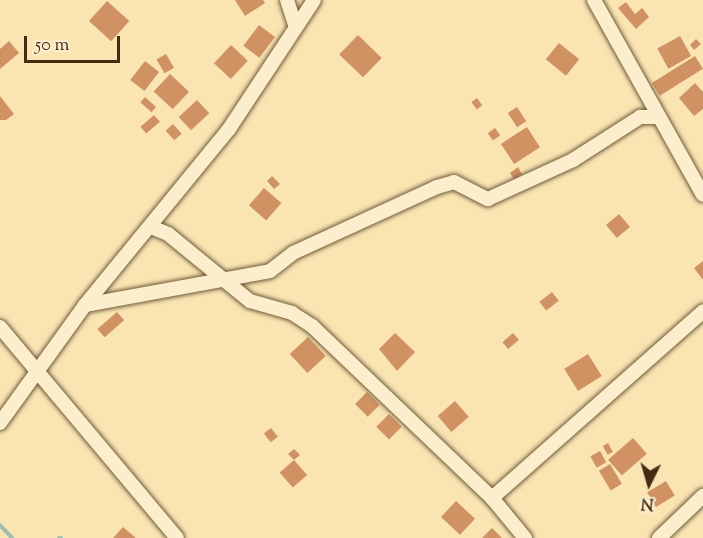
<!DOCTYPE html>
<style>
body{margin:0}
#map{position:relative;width:703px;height:538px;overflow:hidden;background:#fae5b2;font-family:"Sorts Mill Goudy",serif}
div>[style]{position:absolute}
.stream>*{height:4px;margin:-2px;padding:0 2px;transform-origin:2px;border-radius:2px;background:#9fbeb1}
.building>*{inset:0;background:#d19263;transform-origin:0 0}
.roads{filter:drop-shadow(0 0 2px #705b3b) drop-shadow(0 0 2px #705b3b)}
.minor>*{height:14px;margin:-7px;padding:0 7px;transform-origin:7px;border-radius:7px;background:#fceecd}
span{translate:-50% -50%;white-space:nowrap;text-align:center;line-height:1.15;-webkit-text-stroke:6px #fceecd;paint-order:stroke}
.north{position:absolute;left:619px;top:454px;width:60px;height:60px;-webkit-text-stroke:4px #fceecd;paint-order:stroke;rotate:185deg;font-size:16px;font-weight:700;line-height:24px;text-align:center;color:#422d13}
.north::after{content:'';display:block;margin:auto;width:21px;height:27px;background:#422d13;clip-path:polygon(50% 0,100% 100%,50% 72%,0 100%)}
.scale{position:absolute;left:24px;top:36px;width:96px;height:27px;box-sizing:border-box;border:3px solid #422d13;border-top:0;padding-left:8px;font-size:18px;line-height:21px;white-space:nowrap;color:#422d13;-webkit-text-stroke:4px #fceecd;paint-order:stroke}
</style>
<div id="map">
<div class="stream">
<div style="left:0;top:525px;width:18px;rotate:47deg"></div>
<div style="left:59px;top:538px;width:2px"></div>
</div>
<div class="building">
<div style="clip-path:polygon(235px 0,263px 0,265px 3px,245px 16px)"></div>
<div style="left:107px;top:1px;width:30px;height:27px;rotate:42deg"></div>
<div style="clip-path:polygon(626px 2px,635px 14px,642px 8px,649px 17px,636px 29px,618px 8px)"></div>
<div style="left:259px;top:25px;width:20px;height:26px;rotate:37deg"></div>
<div style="left:358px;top:35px;width:33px;height:27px;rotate:44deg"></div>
<div style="left:680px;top:36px;width:23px;height:26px;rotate:61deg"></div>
<div style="clip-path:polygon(696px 39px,701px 44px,694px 50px,690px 45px)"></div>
<div style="clip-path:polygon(9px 41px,19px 53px,0 69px,0 49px)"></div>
<div style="left:559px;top:43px;width:26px;height:21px;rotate:39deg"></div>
<div style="left:231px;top:45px;width:23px;height:25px;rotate:43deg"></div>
<div style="left:166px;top:54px;width:16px;height:11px;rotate:60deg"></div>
<div style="left:695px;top:56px;width:15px;height:51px;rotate:58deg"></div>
<div style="left:145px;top:61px;width:18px;height:24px;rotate:38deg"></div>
<div style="left:170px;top:74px;width:26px;height:24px;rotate:43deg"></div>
<div style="clip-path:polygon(695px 83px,703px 92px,703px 109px,694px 116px,679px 98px)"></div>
<div style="clip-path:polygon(0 96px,14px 114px,6px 120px,0 120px)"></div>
<div style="left:145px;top:97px;width:15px;height:7px;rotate:42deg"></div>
<div style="left:477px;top:98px;width:9px;height:7px;rotate:54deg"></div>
<div style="left:197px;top:100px;width:18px;height:25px;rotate:47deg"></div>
<div style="left:517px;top:107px;width:17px;height:11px;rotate:57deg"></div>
<div style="left:154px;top:115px;width:9px;height:18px;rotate:49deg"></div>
<div style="left:173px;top:124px;width:13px;height:10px;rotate:48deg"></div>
<div style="left:527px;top:127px;width:24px;height:31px;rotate:57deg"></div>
<div style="left:495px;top:128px;width:9px;height:9px;rotate:54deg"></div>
<div style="clip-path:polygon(518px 167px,522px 174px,514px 179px,510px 173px)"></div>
<div style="clip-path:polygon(272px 176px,280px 184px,274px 189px,267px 181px)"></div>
<div style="left:264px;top:188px;width:23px;height:23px;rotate:41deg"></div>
<div style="left:619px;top:214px;width:17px;height:17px;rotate:50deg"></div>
<div style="clip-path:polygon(703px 261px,703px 280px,694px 268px)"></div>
<div style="left:552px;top:292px;width:11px;height:16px;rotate:52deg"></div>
<div style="left:117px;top:312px;width:11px;height:26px;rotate:49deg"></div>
<div style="clip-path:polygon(395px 333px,415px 352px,397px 371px,379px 349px)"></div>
<div style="left:513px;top:333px;width:9px;height:14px;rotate:49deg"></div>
<div style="left:308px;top:337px;width:26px;height:25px;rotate:47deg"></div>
<div style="left:588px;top:354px;width:26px;height:28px;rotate:58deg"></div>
<div style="left:367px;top:392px;width:18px;height:17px;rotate:45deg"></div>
<div style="left:455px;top:401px;width:21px;height:23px;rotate:49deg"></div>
<div style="left:389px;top:414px;width:18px;height:18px;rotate:45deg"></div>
<div style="left:271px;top:428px;width:11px;height:9px;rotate:52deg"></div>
<div style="left:633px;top:438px;width:21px;height:33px;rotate:49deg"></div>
<div style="left:608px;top:443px;width:10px;height:6px;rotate:61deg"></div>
<div style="clip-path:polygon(294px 449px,300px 455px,294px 460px,288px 454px)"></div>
<div style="left:600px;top:451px;width:13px;height:11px;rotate:61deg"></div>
<div style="left:294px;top:460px;width:20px;height:19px;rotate:49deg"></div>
<div style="left:610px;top:464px;width:23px;height:13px;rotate:59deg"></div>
<div style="left:666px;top:481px;width:17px;height:22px;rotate:59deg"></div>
<div style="left:456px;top:501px;width:26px;height:22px;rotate:43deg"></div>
<div style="clip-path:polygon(123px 527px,136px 538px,113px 538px)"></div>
<div style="clip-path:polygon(492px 528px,502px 538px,482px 538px)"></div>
</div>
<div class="roads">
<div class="minor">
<div style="left:287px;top:0;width:26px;rotate:72deg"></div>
<div style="left:594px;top:0;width:223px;rotate:60.8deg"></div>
<div style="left:151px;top:227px;width:18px;rotate:22deg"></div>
<div style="left:168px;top:234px;width:106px;rotate:39.3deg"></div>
<div style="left:250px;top:301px;width:44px;rotate:15.9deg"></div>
<div style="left:292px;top:313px;width:24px;rotate:33deg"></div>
<div style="left:312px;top:326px;width:249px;rotate:43.7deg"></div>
<div style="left:492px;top:498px;width:52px;rotate:50.5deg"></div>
<div style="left:85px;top:305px;width:188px;rotate:-10.4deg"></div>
<div style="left:270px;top:271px;width:29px;rotate:-38deg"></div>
<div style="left:293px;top:253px;width:158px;rotate:-24.6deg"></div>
<div style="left:437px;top:187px;width:18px;rotate:-16deg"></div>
<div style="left:454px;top:182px;width:38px;rotate:27deg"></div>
<div style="left:488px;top:199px;width:94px;rotate:-24.6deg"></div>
<div style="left:573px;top:160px;width:80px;rotate:-32.7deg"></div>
<div style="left:640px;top:117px;width:19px"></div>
<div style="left:0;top:327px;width:275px;rotate:50deg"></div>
<div style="left:0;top:423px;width:145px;rotate:-54.2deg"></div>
<div style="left:85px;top:305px;width:227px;rotate:-50.7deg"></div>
<div style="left:229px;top:129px;width:154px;rotate:-56.6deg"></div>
<div style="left:492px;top:498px;width:282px;rotate:-41.5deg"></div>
<div style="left:659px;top:538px;width:61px;rotate:-43.7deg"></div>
</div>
</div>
<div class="north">N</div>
<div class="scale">50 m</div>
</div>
